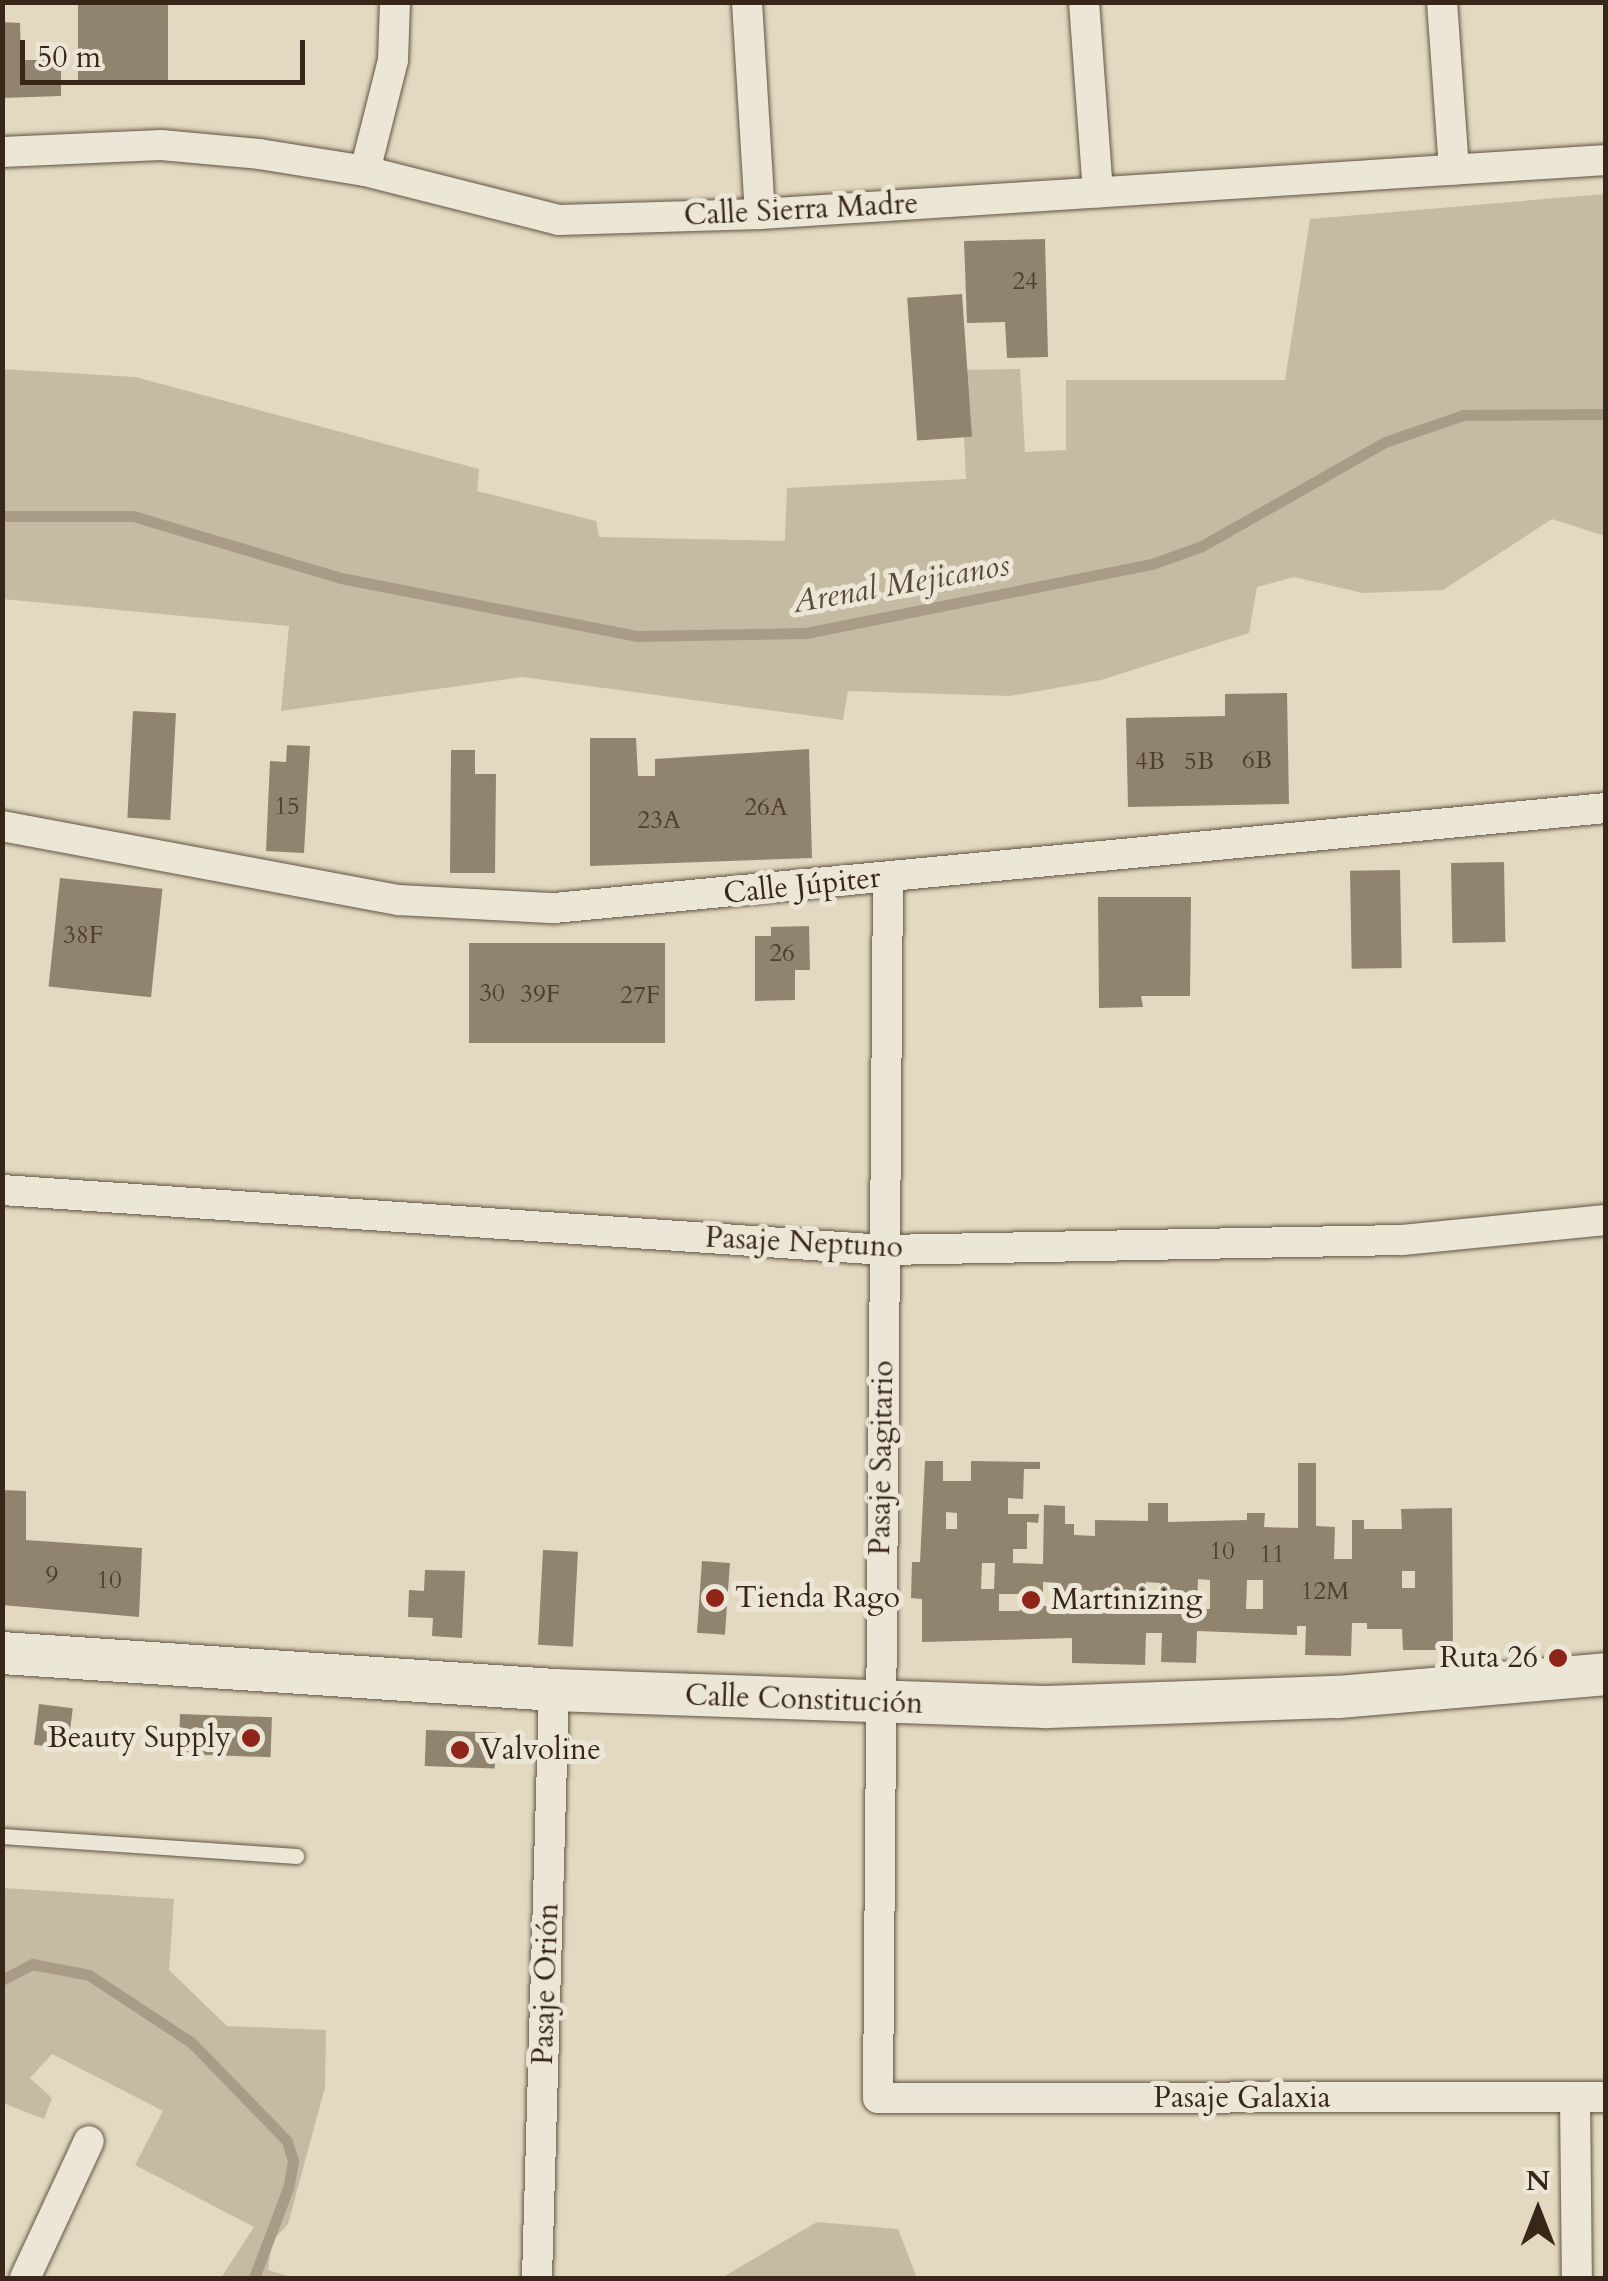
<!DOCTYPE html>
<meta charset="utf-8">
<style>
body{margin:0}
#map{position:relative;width:1608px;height:2281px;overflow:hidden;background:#e2d9c0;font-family:Cardo,serif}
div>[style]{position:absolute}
.green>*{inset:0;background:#c5bba3}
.stream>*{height:11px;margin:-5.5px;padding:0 5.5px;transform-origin:5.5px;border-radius:5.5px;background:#a89c87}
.building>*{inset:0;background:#90846f;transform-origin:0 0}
.roads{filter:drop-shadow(0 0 2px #625442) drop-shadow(0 0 2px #625442)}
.lane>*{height:15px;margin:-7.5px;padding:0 7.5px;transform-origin:7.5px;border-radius:7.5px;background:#ece6d6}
.street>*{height:30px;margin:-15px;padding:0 15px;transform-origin:15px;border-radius:15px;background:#ece6d6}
.secondary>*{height:42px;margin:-21px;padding:0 21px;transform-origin:21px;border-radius:21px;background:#ece6d6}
.dots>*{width:28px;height:28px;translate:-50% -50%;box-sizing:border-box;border:5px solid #ece6d6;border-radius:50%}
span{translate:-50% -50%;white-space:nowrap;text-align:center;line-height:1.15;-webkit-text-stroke:10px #ece6d6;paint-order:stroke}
.number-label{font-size:25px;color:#4e3e2e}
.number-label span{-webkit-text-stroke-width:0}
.street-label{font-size:30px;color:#382718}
.poi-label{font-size:30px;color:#382718}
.left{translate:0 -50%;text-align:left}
.right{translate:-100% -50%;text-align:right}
.water-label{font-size:32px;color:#5a4a39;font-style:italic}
.frame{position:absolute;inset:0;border:5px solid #382718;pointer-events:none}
.north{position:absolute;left:1488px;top:2161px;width:100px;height:100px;-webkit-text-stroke:8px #ece6d6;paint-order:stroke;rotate:0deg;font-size:28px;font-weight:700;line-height:40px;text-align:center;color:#382718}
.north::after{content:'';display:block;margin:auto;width:35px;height:45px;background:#382718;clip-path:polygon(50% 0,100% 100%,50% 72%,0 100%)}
.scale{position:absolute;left:20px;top:40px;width:285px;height:45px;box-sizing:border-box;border:5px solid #382718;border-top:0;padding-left:12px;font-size:30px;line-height:35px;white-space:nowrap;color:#382718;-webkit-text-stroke:8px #ece6d6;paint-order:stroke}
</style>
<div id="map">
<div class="green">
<div style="clip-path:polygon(1605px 194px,1605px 536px,1552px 519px,1443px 590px,1363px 593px,1294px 577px,1257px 587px,1249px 633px,1101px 680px,1010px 696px,848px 691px,843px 720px,522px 677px,281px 711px,289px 626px,3px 599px,2px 369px,135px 377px,479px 469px,477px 491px,596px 521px,599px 537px,785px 541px,787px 488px,966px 479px,961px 370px,1020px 369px,1025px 452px,1066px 450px,1066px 380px,1285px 380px,1310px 219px)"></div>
<div style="clip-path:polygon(3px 1888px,174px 1899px,169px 1970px,227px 2026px,326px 2030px,325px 2087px,288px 2224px,272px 2241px,268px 2270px,295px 2278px,221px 2278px,254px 2227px,135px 2165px,163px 2111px,52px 2054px,30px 2078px,52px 2098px,44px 2119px,3px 2103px)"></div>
<div style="clip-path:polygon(817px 2222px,898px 2229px,917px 2278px,721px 2278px)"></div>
</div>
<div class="stream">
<div style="left:2px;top:516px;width:131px"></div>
<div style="left:133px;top:516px;width:217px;rotate:16.6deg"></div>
<div style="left:341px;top:578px;width:301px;rotate:11.1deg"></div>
<div style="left:636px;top:636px;width:170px;rotate:-1deg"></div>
<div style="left:806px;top:633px;width:353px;rotate:-11.3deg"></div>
<div style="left:1152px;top:564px;width:53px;rotate:-19.8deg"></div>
<div style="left:1202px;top:546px;width:210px;rotate:-29.6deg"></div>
<div style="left:1385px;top:442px;width:83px;rotate:-19.1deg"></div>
<div style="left:1463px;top:415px;width:143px;rotate:-0.4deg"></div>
<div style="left:2px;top:1980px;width:34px;rotate:-28deg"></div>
<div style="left:32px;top:1964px;width:58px;rotate:10.9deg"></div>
<div style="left:89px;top:1975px;width:123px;rotate:33.4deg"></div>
<div style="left:192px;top:2043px;width:136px;rotate:45.9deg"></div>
<div style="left:287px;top:2141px;width:21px;rotate:73deg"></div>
<div style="left:293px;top:2161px;width:27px;rotate:100deg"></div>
<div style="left:288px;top:2188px;width:96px;rotate:110.7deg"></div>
</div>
<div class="building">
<div style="left:78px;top:2px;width:90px;height:82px"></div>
<div style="clip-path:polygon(2px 22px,20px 23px,21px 60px,61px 60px,61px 96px,2px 98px)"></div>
<div style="clip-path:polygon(1045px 239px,1048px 357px,1007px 358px,1005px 322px,967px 323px,964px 241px)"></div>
<div style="left:962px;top:294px;width:143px;height:55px;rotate:86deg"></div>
<div style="clip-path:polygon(1287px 693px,1289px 804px,1128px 807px,1126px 718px,1225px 716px,1225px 694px)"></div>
<div style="left:133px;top:711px;width:43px;height:107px;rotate:3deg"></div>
<div style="clip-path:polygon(590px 738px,636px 738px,638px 776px,655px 776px,655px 759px,809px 749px,812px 858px,590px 866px)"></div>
<div style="clip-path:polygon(287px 745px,310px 746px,304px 853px,266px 851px,270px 761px,286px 762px)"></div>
<div style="clip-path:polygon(451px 750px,475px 750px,475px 774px,496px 774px,495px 873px,450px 873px)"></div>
<div style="left:1504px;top:862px;width:80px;height:53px;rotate:89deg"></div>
<div style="left:1400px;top:870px;width:98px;height:50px;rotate:89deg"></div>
<div style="left:60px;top:878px;width:103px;height:109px;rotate:6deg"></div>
<div style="clip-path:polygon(1098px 897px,1191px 897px,1190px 996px,1141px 996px,1143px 1007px,1099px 1008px)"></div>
<div style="clip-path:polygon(809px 926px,810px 970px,795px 970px,795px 1000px,755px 1001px,755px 936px,771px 936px,771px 927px)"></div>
<div style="left:469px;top:943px;width:196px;height:100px"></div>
<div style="clip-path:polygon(evenodd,925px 1461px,943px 1461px,943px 1481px,971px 1481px,971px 1461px,1040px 1462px,1040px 1469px,1024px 1469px,1023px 1499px,1008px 1498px,1008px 1514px,1039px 1514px,1038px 1523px,1027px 1522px,1027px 1549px,1013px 1549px,1013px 1563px,1043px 1564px,1044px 1505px,1065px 1506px,1065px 1524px,1074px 1524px,1074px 1535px,1095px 1536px,1095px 1520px,1148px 1521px,1148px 1503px,1168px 1503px,1168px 1522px,1247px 1520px,1247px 1513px,1265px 1513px,1264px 1527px,1298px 1528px,1298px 1463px,1316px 1463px,1316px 1526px,1335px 1527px,1334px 1559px,1352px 1559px,1352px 1520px,1364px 1520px,1364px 1529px,1402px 1529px,1401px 1509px,1452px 1508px,1453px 1650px,1403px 1650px,1402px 1629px,1367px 1629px,1367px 1623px,1352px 1623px,1351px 1656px,1305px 1655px,1306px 1626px,1297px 1626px,1297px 1635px,1197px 1631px,1196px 1663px,1161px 1662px,1162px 1633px,1146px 1633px,1145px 1665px,1072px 1663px,1072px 1638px,922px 1642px,922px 1599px,911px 1598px,912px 1562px,920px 1562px,925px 1461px,946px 1512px,957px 1513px,957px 1529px,946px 1529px,946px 1512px,925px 1461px,982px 1563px,995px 1563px,994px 1589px,981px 1589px,982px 1563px,925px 1461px,1402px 1571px,1415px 1571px,1415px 1588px,1402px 1588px,1402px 1571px,925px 1461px,1198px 1579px,1210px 1580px,1210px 1609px,1197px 1609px,1198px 1579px,925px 1461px,1247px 1580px,1263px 1580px,1263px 1609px,1246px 1609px,1247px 1580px,925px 1461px,1043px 1582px,1059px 1583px,1059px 1606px,1043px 1606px,1043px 1582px,925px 1461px,1146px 1582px,1160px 1583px,1159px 1600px,1146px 1599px,1146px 1582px,925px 1461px,999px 1594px,1020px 1594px,1020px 1611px,999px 1611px,999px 1594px)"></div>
<div style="clip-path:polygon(2px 1490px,26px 1491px,26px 1540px,142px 1548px,139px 1617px,2px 1605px)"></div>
<div style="left:543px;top:1550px;width:35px;height:95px;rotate:3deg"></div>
<div style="left:702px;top:1561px;width:28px;height:72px;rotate:4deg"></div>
<div style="clip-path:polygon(425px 1570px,465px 1571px,462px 1638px,432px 1636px,433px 1618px,408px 1617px,409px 1590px,424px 1591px)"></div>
<div style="left:39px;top:1704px;width:34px;height:41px;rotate:7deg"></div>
<div style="left:180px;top:1714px;width:92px;height:40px;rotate:2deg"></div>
<div style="left:426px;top:1730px;width:70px;height:36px;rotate:2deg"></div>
</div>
<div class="roads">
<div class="lane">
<div style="left:2px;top:1836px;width:295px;rotate:3.9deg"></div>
</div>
<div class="street">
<div style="left:747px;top:2px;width:212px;rotate:86.5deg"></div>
<div style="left:1084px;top:2px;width:191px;rotate:85.8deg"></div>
<div style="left:1442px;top:2px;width:168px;rotate:85.9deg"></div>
<div style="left:2px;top:152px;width:159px;rotate:-2.5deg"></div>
<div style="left:161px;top:145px;width:98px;rotate:5.2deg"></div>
<div style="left:259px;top:154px;width:107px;rotate:9.1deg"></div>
<div style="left:365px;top:171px;width:200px;rotate:14.2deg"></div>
<div style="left:559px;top:220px;width:201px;rotate:-1.7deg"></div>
<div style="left:760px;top:214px;width:848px;rotate:-3.65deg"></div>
<div style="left:365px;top:171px;width:114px;rotate:-75.8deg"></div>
<div style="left:393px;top:60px;width:58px;rotate:-88deg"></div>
<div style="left:2px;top:826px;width:404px;rotate:10.6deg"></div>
<div style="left:399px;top:900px;width:155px;rotate:3deg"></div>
<div style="left:554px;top:908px;width:1057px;rotate:-5.43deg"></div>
<div style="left:888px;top:878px;width:1220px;rotate:90.47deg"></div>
<div style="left:878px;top:2098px;width:728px;rotate:-0.08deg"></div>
<div style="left:2px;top:1190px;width:885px;rotate:3.89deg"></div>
<div style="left:885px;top:1250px;width:517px;rotate:-1.11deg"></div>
<div style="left:1402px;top:1240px;width:205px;rotate:-5.6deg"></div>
<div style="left:1575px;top:2098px;width:180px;rotate:89.4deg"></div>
<div style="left:25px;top:2278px;width:151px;rotate:-65deg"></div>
<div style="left:537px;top:2278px;width:588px;rotate:-88.34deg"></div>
</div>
<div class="secondary">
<div style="left:2px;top:1653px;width:553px;rotate:3.83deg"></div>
<div style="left:554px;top:1690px;width:493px;rotate:2deg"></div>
<div style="left:1047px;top:1707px;width:292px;rotate:-2deg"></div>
<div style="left:1339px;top:1697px;width:268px;rotate:-4.9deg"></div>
</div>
</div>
<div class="dots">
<div style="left:715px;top:1598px;background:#8f2418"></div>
<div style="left:1031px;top:1600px;background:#8f2418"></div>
<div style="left:1558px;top:1658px;background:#8f2418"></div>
<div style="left:251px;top:1738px;background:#8f2418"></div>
<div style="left:460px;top:1750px;background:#8f2418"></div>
</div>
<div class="number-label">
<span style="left:1025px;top:281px">24</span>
<span style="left:1257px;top:760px">6B</span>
<span style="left:1150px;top:761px">4B</span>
<span style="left:1199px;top:761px">5B</span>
<span style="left:287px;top:806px">15</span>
<span style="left:766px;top:807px">26A</span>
<span style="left:659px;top:820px">23A</span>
<span style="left:83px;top:935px">38F</span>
<span style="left:782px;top:953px">26</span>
<span style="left:492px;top:993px">30</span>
<span style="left:540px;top:994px">39F</span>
<span style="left:640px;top:995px">27F</span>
<span style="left:1222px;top:1551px">10</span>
<span style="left:1272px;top:1554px">11</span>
<span style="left:52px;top:1575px">9</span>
<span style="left:109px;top:1580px">10</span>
<span style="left:1325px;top:1591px">12M</span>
</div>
<div class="street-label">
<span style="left:801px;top:210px;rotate:-3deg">Calle Sierra Madre</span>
<span style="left:802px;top:886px;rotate:-6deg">Calle Júpiter</span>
<span style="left:804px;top:1243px;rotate:3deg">Pasaje Neptuno</span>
<span style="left:882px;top:1458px;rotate:-89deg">Pasaje Sagitario</span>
<span style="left:804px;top:1700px;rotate:2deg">Calle Constitución</span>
<span style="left:546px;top:1984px;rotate:-88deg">Pasaje Orión</span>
<span style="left:1242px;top:2098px">Pasaje Galaxia</span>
</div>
<div class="poi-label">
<span class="left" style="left:735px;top:1598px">Tienda Rago</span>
<span class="left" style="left:1051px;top:1600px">Martinizing</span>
<span class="right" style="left:1538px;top:1658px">Ruta 26</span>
<span class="right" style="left:231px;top:1738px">Beauty Supply</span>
<span class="left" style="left:480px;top:1750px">Valvoline</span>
</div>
<div class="water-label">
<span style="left:901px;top:584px;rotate:-10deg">Arenal Mejicanos</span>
</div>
<div class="frame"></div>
<div class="north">N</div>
<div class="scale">50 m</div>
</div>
